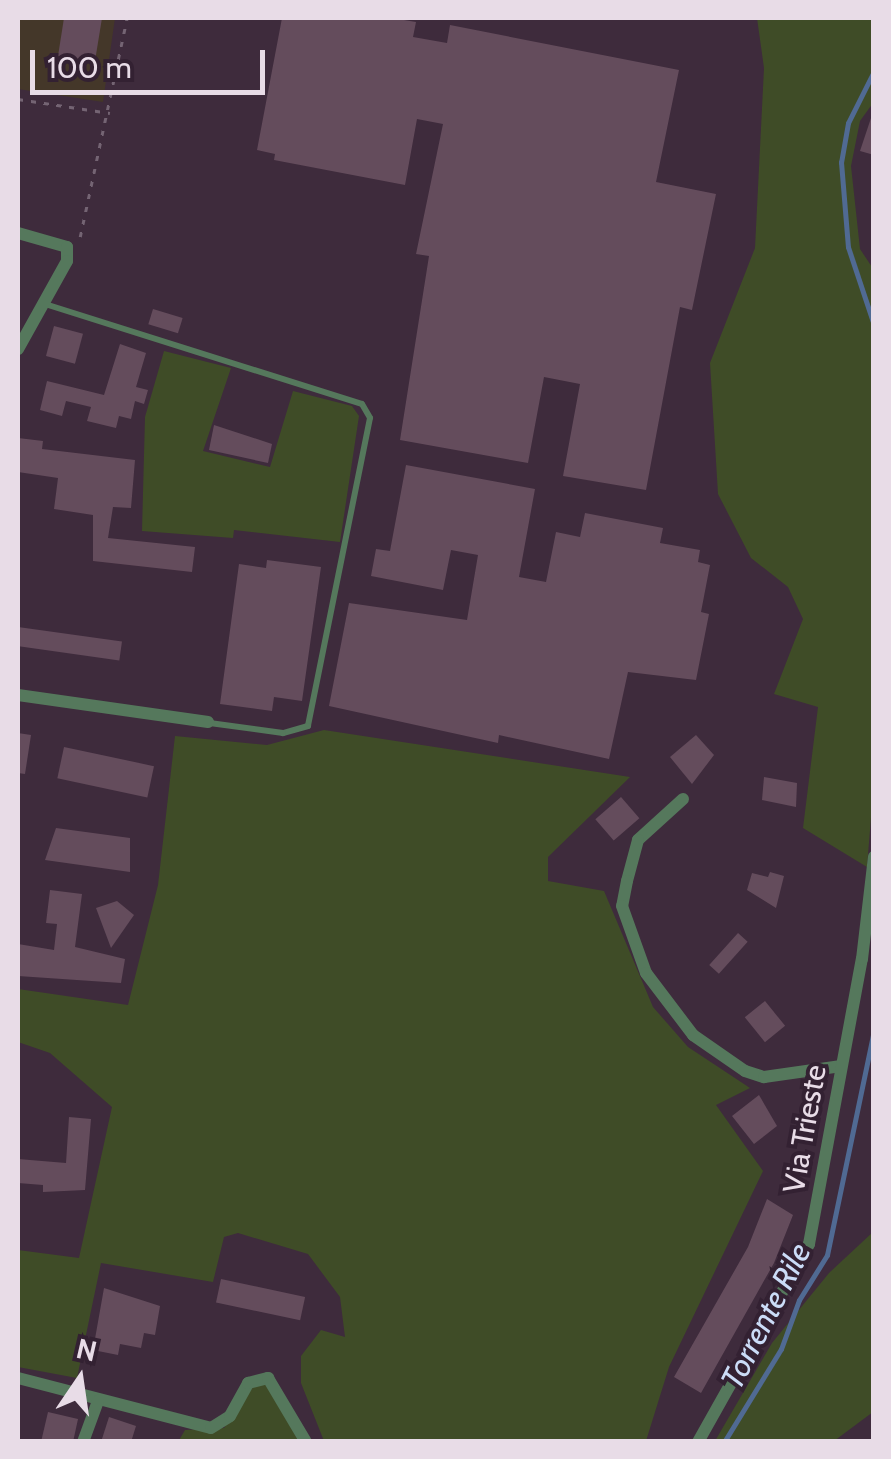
<!DOCTYPE html>
<style>
body{margin:0}
#map{position:relative;width:891px;height:1459px;overflow:hidden;background:#3e2b3c;font-family:Cabin,sans-serif}
div>[style]{position:absolute}
.industrial>*{inset:0;background:#443729}
.green>*{inset:0;background:#3f4c27}
.stream>*{height:5px;margin:-2.5px;padding:0 2.5px;transform-origin:2.5px;border-radius:2.5px;background:#506a93}
.building>*{inset:0;background:#644c5c;transform-origin:0 0}
.path>*{height:2.5px;margin-top:-1.25px;transform-origin:0;background:repeating-linear-gradient(90deg,#746473 0 5px,transparent 0 13px)}
.lane>*{height:6px;margin:-3px;padding:0 3px;transform-origin:3px;border-radius:3px;background:#55785c}
.street>*{height:12px;margin:-6px;padding:0 6px;transform-origin:6px;border-radius:6px;background:#55785c}
span{translate:-50% -50%;white-space:nowrap;text-align:center;line-height:1.15;-webkit-text-stroke:8px #332132;paint-order:stroke}
.street-label{font-size:30px;color:#e8dce7}
.water-label{font-size:32px;color:#cbdcf7;font-style:italic}
.frame{position:absolute;inset:0;border:20px solid #e8dce7;pointer-events:none}
.north{position:absolute;left:30px;top:1329px;width:100px;height:100px;-webkit-text-stroke:8px #332132;paint-order:stroke;rotate:13deg;font-size:28px;font-weight:700;line-height:40px;text-align:center;color:#e8dce7}
.north::after{content:'';display:block;margin:auto;width:35px;height:45px;background:#e8dce7;clip-path:polygon(50% 0,100% 100%,50% 72%,0 100%)}
.scale{position:absolute;left:30px;top:50px;width:235px;height:45px;box-sizing:border-box;border:5px solid #e8dce7;border-top:0;padding-left:12px;font-size:30px;line-height:35px;white-space:nowrap;color:#e8dce7;-webkit-text-stroke:8px #332132;paint-order:stroke}
</style>
<div id="map">
<div class="industrial">
<div style="clip-path:polygon(18px 18px,115px 18px,103px 102px,18px 89px)"></div>
</div>
<div class="green">
<div style="clip-path:polygon(757px 18px,873px 18px,873px 103px,860px 121px,851px 166px,860px 249px,874px 270px,874px 781px,867px 867px,803px 828px,818px 707px,774px 694px,803px 619px,788px 587px,751px 558px,718px 494px,710px 363px,755px 248px,764px 68px)"></div>
<div style="clip-path:polygon(164px 351px,231px 368px,203px 451px,270px 467px,293px 391px,352px 406px,359px 416px,340px 542px,234px 530px,233px 538px,142px 531px,145px 417px)"></div>
<div style="clip-path:polygon(324px 730px,630px 777px,548px 857px,548px 881px,604px 891px,653px 1007px,688px 1047px,750px 1088px,716px 1105px,763px 1171px,669px 1367px,646px 1441px,324px 1441px,301px 1383px,301px 1356px,321px 1330px,345px 1337px,340px 1297px,308px 1254px,238px 1233px,224px 1237px,213px 1282px,101px 1263px,77px 1378px,18px 1367px,18px 1250px,79px 1258px,112px 1107px,50px 1053px,18px 1042px,18px 989px,128px 1005px,158px 885px,175px 736px,267px 745px)"></div>
<div style="clip-path:polygon(873px 1232px,873px 1412px,834px 1441px,715px 1441px,772px 1343px,829px 1273px)"></div>
<div style="clip-path:polygon(267px 1383px,299px 1442px,178px 1442px,185px 1430px,224px 1428px,253px 1387px)"></div>
</div>
<div class="stream">
<div style="left:874px;top:71px;width:58px;rotate:116.6deg"></div>
<div style="left:848px;top:123px;width:40px;rotate:100deg"></div>
<div style="left:841px;top:162px;width:85px;rotate:85.3deg"></div>
<div style="left:848px;top:247px;width:82px;rotate:71.6deg"></div>
<div style="left:724px;top:1442px;width:109px;rotate:-58.5deg"></div>
<div style="left:781px;top:1349px;width:52px;rotate:-69.8deg"></div>
<div style="left:799px;top:1300px;width:53px;rotate:-58.1deg"></div>
<div style="left:827px;top:1255px;width:230px;rotate:-78.2deg"></div>
</div>
<div class="building">
<div style="clip-path:polygon(64px 18px,102px 18px,95px 61px,58px 56px)"></div>
<div style="clip-path:polygon(282px 18px,392px 18px,416px 22px,413px 37px,447px 43px,450px 25px,679px 70px,656px 182px,716px 194px,692px 310px,680px 307px,646px 490px,563px 476px,580px 384px,544px 377px,528px 463px,400px 440px,429px 256px,416px 254px,443px 124px,417px 119px,405px 185px,274px 160px,275px 154px,257px 150px)"></div>
<div style="clip-path:polygon(871px 118px,874px 118px,874px 155px,860px 151px)"></div>
<div style="left:153px;top:309px;width:31px;height:16px;rotate:17deg"></div>
<div style="left:54px;top:326px;width:30px;height:31px;rotate:15deg"></div>
<div style="clip-path:polygon(120px 344px,146px 353px,136px 387px,148px 390px,144px 404px,135px 401px,131px 419px,119px 416px,116px 428px,87px 421px,91px 407px,66px 401px,62px 416px,40px 410px,47px 381px,104px 395px)"></div>
<div style="clip-path:polygon(214px 425px,272px 444px,268px 463px,209px 450px)"></div>
<div style="clip-path:polygon(18px 438px,43px 441px,42px 449px,135px 460px,131px 508px,113px 507px,108px 538px,195px 547px,192px 572px,93px 561px,93px 515px,54px 509px,58px 478px,18px 472px)"></div>
<div style="clip-path:polygon(406px 465px,535px 489px,519px 577px,546px 582px,556px 532px,580px 537px,585px 513px,663px 528px,660px 543px,700px 550px,698px 562px,710px 565px,701px 612px,709px 614px,696px 680px,628px 672px,609px 759px,499px 735px,498px 743px,329px 706px,349px 603px,467px 620px,478px 555px,451px 550px,443px 590px,371px 576px,376px 549px,390px 551px)"></div>
<div style="clip-path:polygon(267px 560px,321px 567px,302px 701px,274px 697px,272px 711px,220px 704px,239px 564px,266px 568px)"></div>
<div style="left:18px;top:627px;width:105px;height:19px;rotate:8deg"></div>
<div style="clip-path:polygon(18px 733px,31px 735px,25px 774px,18px 773px)"></div>
<div style="clip-path:polygon(696px 735px,714px 755px,692px 784px,670px 757px)"></div>
<div style="left:64px;top:747px;width:92px;height:32px;rotate:12deg"></div>
<div style="clip-path:polygon(764px 777px,797px 783px,796px 807px,762px 800px)"></div>
<div style="left:621px;top:797px;width:28px;height:34px;rotate:49deg"></div>
<div style="clip-path:polygon(56px 828px,130px 838px,130px 872px,45px 860px)"></div>
<div style="clip-path:polygon(770px 872px,784px 876px,776px 908px,747px 890px,752px 873px,768px 877px)"></div>
<div style="clip-path:polygon(50px 890px,82px 894px,75px 947px,125px 959px,121px 983px,18px 976px,18px 944px,54px 950px,57px 924px,46px 923px)"></div>
<div style="clip-path:polygon(117px 901px,134px 915px,111px 948px,96px 908px)"></div>
<div style="left:738px;top:933px;width:13px;height:43px;rotate:42deg"></div>
<div style="left:765px;top:1001px;width:32px;height:26px;rotate:51deg"></div>
<div style="clip-path:polygon(759px 1095px,777px 1126px,754px 1144px,732px 1116px)"></div>
<div style="clip-path:polygon(69px 1117px,91px 1119px,85px 1190px,43px 1192px,43px 1185px,18px 1183px,18px 1159px,66px 1163px)"></div>
<div style="clip-path:polygon(767px 1199px,793px 1215px,774px 1263px,701px 1393px,674px 1377px,748px 1247px)"></div>
<div style="left:221px;top:1279px;width:86px;height:24px;rotate:12deg"></div>
<div style="clip-path:polygon(104px 1288px,160px 1306px,155px 1335px,144px 1333px,141px 1348px,120px 1344px,118px 1355px,93px 1350px)"></div>
<div style="clip-path:polygon(48px 1412px,78px 1419px,73px 1442px,41px 1442px)"></div>
<div style="clip-path:polygon(109px 1417px,136px 1426px,131px 1442px,101px 1442px)"></div>
</div>
<div class="path">
<div style="left:18px;top:99px;width:93px;rotate:8.7deg"></div>
<div style="left:80px;top:237px;width:224px;rotate:-77.9deg"></div>
</div>
<div class="lane">
<div style="left:45px;top:304px;width:332px;rotate:17.5deg"></div>
<div style="left:362px;top:404px;width:16px;rotate:60deg"></div>
<div style="left:370px;top:418px;width:314px;rotate:101.4deg"></div>
<div style="left:308px;top:726px;width:26px;rotate:164deg"></div>
<div style="left:283px;top:733px;width:74px;rotate:-172.2deg"></div>
</div>
<div class="street">
<div style="left:18px;top:233px;width:51px;rotate:15.9deg"></div>
<div style="left:67px;top:247px;width:14px;rotate:90deg"></div>
<div style="left:67px;top:261px;width:101px;rotate:119.1deg"></div>
<div style="left:18px;top:695px;width:192px;rotate:8.1deg"></div>
<div style="left:683px;top:799px;width:61px;rotate:137.7deg"></div>
<div style="left:638px;top:840px;width:42px;rotate:105deg"></div>
<div style="left:627px;top:881px;width:25px;rotate:101deg"></div>
<div style="left:622px;top:906px;width:71px;rotate:70.3deg"></div>
<div style="left:646px;top:973px;width:78px;rotate:52.8deg"></div>
<div style="left:693px;top:1035px;width:63px;rotate:34.7deg"></div>
<div style="left:745px;top:1071px;width:20px;rotate:18deg"></div>
<div style="left:764px;top:1077px;width:78px;rotate:-8.1deg"></div>
<div style="left:18px;top:1378px;width:199px;rotate:14.5deg"></div>
<div style="left:211px;top:1428px;width:22px;rotate:-32deg"></div>
<div style="left:230px;top:1416px;width:38px;rotate:-61deg"></div>
<div style="left:248px;top:1383px;width:21px;rotate:-14deg"></div>
<div style="left:268px;top:1378px;width:74px;rotate:59.3deg"></div>
<div style="left:83px;top:1442px;width:44px;rotate:-69.9deg"></div>
<div style="left:698px;top:1442px;width:227px;rotate:-60.7deg"></div>
<div style="left:809px;top:1244px;width:290px;rotate:-79.5deg"></div>
<div style="left:862px;top:959px;width:103px;rotate:-83.3deg"></div>
</div>
<div class="street-label">
<span style="left:805px;top:1129px;rotate:-80deg">Via Trieste</span>
</div>
<div class="water-label">
<span style="left:766px;top:1316px;rotate:-63deg">Torrente Rile</span>
</div>
<div class="frame"></div>
<div class="north">N</div>
<div class="scale">100 m</div>
</div>
